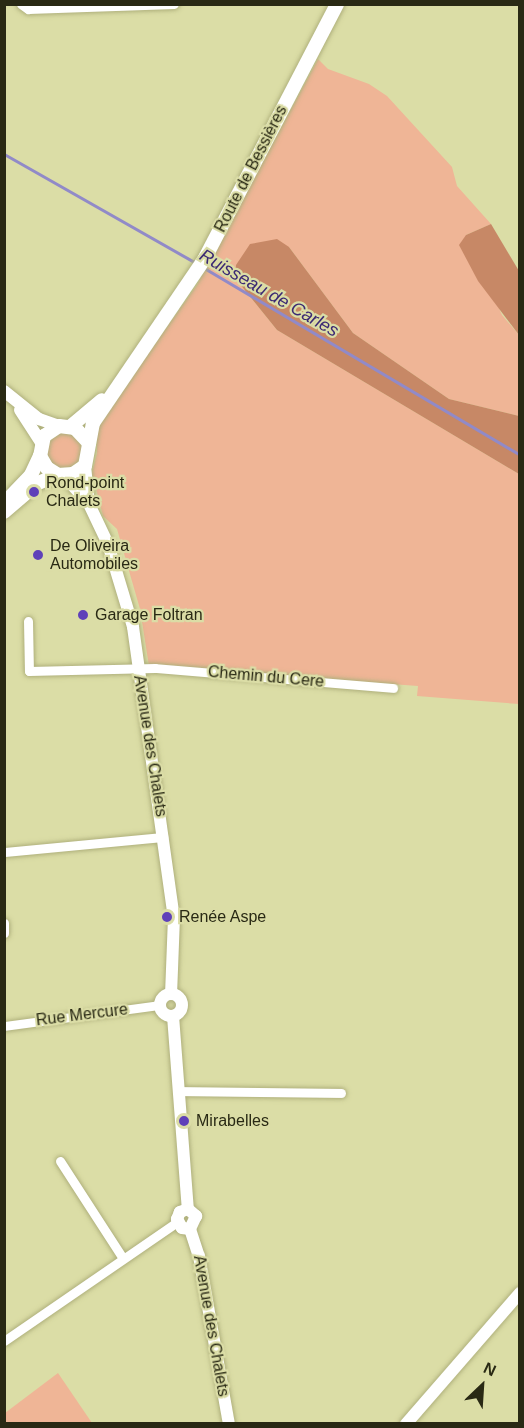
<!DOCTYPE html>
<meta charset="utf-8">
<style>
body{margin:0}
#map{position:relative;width:524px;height:1428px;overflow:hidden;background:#dbdda6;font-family:Arial,sans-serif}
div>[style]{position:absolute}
.green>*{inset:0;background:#efb596}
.forest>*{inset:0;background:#c78866}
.stream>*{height:3px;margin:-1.5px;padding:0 1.5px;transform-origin:1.5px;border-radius:1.5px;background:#918ac8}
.roads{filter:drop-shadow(0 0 2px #afb07c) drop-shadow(0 0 2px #afb07c)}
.minor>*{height:9px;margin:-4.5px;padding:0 4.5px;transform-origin:4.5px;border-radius:4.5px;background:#fff}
.tertiary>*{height:12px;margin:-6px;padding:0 6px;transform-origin:6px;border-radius:6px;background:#fff}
.tertiary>.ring{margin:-6px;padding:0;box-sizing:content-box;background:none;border:12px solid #fff;border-radius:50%}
.secondary>*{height:14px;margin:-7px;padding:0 7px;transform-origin:7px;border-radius:7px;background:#fff}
.dots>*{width:16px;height:16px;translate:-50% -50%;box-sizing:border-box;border:3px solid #dbdda6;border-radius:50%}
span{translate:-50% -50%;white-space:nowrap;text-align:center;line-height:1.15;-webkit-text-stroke:4.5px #dbdda6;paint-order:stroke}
.street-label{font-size:16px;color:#292914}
.poi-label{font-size:16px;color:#292914}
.left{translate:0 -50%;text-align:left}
.water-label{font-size:18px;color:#3b2973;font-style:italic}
.frame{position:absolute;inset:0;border:6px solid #292914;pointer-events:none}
.north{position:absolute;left:452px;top:1356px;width:60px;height:60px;-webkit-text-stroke:4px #dbdda6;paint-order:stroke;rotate:25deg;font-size:16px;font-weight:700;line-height:24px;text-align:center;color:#292914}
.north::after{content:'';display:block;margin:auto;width:21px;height:27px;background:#292914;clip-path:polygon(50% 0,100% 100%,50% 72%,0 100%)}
</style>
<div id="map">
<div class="green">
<div style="clip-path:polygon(318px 59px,328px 69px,369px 84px,387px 96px,452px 167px,457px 186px,491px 224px,466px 235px,502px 315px,519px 335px,519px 416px,449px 399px,353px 333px,289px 247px,246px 256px,236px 265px,235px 278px,277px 330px,519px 474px,519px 704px,417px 696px,418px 686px,149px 666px,140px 609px,117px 529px,103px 516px,92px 473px,97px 453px,97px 425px,197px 285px)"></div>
<div style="clip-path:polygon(56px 433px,73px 433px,84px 446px,80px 463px,65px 471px,49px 463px,45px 446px)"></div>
<div style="clip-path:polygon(58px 1373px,92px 1423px,5px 1422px,5px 1413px)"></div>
</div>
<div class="forest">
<div style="clip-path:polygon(491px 224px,519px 271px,519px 335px,478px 281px,459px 245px,466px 235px)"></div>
<div style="clip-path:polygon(277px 239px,289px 247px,353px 333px,449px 399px,519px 416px,519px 474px,277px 330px,235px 278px,236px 265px,250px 244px)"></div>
</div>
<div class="stream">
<div style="left:4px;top:154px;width:221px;rotate:29.6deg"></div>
<div style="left:204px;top:268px;width:367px;rotate:30.6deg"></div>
</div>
<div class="roads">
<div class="minor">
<div style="left:21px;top:4px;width:9px;rotate:36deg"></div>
<div style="left:28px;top:9px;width:146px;rotate:-2deg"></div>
<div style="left:28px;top:621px;width:50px;rotate:88.9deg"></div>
<div style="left:29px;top:671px;width:126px;rotate:-1.4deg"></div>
<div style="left:155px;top:668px;width:239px;rotate:4.8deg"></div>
<div style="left:4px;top:852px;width:160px;rotate:-5.4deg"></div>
<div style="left:4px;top:923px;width:10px;rotate:90deg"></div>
<div style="left:4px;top:1026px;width:157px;rotate:-7.7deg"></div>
<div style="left:177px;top:1091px;width:164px;rotate:0.7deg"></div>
<div style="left:60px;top:1161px;width:114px;rotate:57.1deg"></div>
<div style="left:4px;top:1341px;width:210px;rotate:-34.5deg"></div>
</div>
<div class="tertiary">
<div style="left:4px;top:391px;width:45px;rotate:38.7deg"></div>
<div style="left:39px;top:419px;width:21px;rotate:19deg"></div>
<div style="left:20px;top:410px;width:38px;rotate:57deg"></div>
<div style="left:85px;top:466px;width:37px;rotate:84deg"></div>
<div style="left:64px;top:476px;width:38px;rotate:48deg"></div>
<div style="left:89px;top:504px;width:44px;rotate:64.6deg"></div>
<div style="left:108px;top:544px;width:87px;rotate:73.2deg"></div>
<div style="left:133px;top:627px;width:293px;rotate:82deg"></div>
<div style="left:174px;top:917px;width:77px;rotate:92.2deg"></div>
<div class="ring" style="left:160px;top:994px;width:10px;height:10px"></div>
<div style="left:173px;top:1016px;width:194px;rotate:85.6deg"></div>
<div style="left:188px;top:1209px;width:9px;rotate:159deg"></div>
<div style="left:180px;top:1212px;width:8px;rotate:113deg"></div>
<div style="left:177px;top:1219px;width:10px;rotate:61deg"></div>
<div style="left:182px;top:1228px;width:8px;rotate:7deg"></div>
<div style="left:188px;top:1209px;width:11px;rotate:41deg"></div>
<div style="left:196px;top:1216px;width:14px;rotate:115deg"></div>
<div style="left:190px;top:1229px;width:28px;rotate:72deg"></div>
<div style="left:199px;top:1256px;width:171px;rotate:79.9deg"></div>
<div style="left:406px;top:1424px;width:174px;rotate:-49deg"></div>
</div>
<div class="secondary">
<div style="left:71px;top:426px;width:40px;rotate:-40deg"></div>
<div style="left:89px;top:443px;width:21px;rotate:-133deg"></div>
<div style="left:75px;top:428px;width:16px;rotate:-173deg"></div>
<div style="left:59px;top:426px;width:18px;rotate:146deg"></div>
<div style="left:44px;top:436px;width:20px;rotate:101deg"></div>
<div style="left:40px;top:456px;width:14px;rotate:60deg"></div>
<div style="left:47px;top:468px;width:13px;rotate:32deg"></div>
<div style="left:58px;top:475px;width:15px;rotate:-4deg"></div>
<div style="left:73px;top:474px;width:14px;rotate:-34deg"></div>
<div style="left:85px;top:466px;width:44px;rotate:-79.5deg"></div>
<div style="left:93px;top:423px;width:199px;rotate:-55.8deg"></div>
<div style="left:205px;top:258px;width:286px;rotate:-62.5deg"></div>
<div style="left:10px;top:497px;width:30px;rotate:-46deg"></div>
<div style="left:31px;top:475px;width:21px;rotate:-65deg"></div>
<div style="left:4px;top:512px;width:45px;rotate:-40.5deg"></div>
<div style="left:38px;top:483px;width:22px;rotate:-22deg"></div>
</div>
</div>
<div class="dots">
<div style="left:34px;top:492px;background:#5f41b9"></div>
<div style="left:38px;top:555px;background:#5f41b9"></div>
<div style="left:83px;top:615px;background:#5f41b9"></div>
<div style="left:167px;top:917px;background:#5f41b9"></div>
<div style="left:184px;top:1121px;background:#5f41b9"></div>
</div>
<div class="street-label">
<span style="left:251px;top:169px;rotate:-63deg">Route de Bessières</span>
<span style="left:266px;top:677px;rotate:5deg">Chemin du Cere</span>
<span style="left:150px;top:746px;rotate:81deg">Avenue des Chalets</span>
<span style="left:82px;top:1015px;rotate:-7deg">Rue Mercure</span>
<span style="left:211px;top:1326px;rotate:80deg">Avenue des Chalets</span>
</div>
<div class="poi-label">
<span class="left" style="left:46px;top:492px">Rond-point<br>Chalets</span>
<span class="left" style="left:50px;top:555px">De Oliveira<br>Automobiles</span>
<span class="left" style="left:95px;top:615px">Garage Foltran</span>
<span class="left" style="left:179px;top:917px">Renée Aspe</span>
<span class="left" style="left:196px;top:1121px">Mirabelles</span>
</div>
<div class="water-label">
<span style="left:269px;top:293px;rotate:30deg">Ruisseau de Carles</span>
</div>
<div class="frame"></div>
<div class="north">N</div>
</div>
